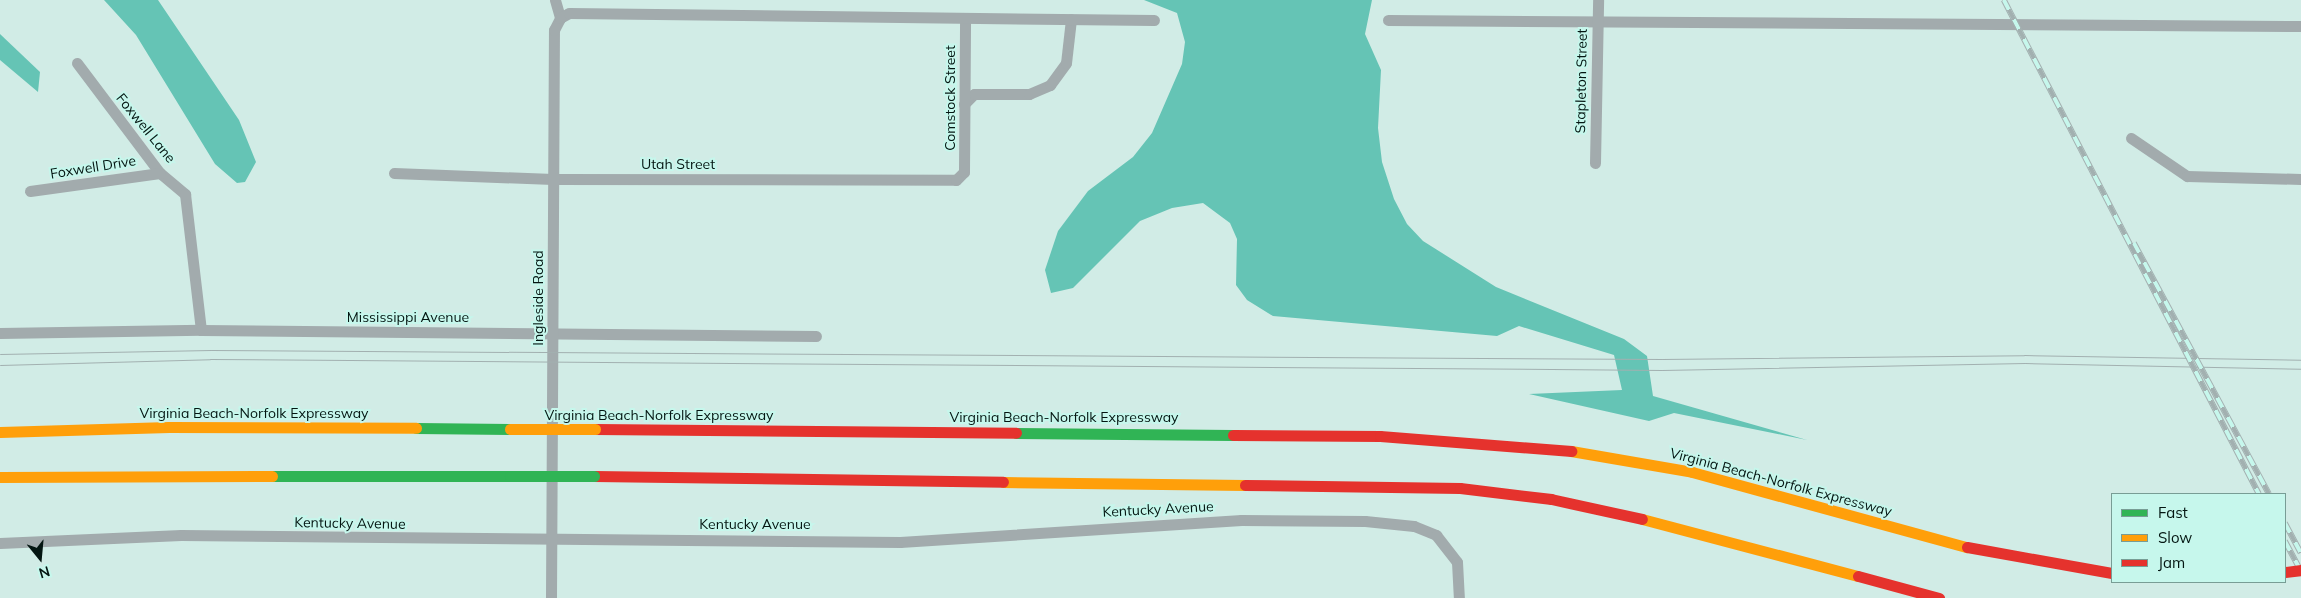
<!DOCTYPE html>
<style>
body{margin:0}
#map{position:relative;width:2301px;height:598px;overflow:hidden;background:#d1ece6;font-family:Mulish,sans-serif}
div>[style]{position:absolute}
.water>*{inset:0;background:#65c4b5}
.street>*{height:11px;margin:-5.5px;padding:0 5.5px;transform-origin:5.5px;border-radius:5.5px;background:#a2abad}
.fast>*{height:11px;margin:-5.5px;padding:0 5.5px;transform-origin:5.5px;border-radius:5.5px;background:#30b455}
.slow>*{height:11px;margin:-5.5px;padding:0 5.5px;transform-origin:5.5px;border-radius:5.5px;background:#ff9f0a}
.jam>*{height:11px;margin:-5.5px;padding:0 5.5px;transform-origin:5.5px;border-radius:5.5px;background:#e5322d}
.tram>*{height:1px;margin:-0.5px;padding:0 0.5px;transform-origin:0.5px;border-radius:0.5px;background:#a2b0b0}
.rail>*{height:5.5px;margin-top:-2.75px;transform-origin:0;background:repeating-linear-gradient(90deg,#c6f7ec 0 11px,#a2b0b0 0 22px);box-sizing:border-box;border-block:1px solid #a2b0b0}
.fast-bridge>*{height:11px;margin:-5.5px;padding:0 5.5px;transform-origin:5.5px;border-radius:5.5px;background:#30b455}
.slow-bridge>*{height:11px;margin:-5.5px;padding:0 5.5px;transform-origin:5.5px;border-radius:5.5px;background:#ff9f0a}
.jam-bridge>*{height:11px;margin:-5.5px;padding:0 5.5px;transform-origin:5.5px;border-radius:5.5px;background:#e5322d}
span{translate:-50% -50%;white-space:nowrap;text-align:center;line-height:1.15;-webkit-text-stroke:4px #c6f7ec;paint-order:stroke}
.street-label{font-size:14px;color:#041612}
.legend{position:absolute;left:2111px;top:493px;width:175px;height:90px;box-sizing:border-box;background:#c6f7ec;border:1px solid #789d95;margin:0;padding:6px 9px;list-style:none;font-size:15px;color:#041612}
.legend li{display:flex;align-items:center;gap:10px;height:25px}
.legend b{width:25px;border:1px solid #789d95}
.north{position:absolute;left:15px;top:533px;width:50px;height:50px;-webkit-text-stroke:4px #c6f7ec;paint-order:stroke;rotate:163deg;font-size:14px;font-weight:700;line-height:20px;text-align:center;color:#041612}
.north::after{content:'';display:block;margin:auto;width:18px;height:22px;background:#041612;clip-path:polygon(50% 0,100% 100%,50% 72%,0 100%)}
</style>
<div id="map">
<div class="water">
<div style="clip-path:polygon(104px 0,158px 0,239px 120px,256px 162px,245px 182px,237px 183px,215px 164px,136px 35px)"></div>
<div style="clip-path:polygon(1144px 0,1372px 0,1365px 34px,1381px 70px,1378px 128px,1382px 162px,1394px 199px,1407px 224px,1423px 241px,1496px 287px,1624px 339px,1647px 356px,1653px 396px,1807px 440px,1674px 413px,1649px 421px,1529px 394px,1622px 390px,1614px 355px,1519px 326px,1497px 336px,1273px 316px,1247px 300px,1236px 285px,1237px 239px,1230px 223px,1203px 203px,1172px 208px,1140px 221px,1073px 288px,1051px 293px,1045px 270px,1058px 231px,1088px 191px,1133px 157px,1152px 133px,1182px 64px,1185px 42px,1177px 13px)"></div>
<div style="clip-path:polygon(0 34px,40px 72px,38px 92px,0 60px)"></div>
</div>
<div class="street">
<div style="left:555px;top:0;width:19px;rotate:74deg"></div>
<div style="left:1388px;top:20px;width:913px;rotate:0.38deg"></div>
<div style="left:77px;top:63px;width:138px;rotate:53deg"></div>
<div style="left:160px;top:173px;width:33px;rotate:40deg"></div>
<div style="left:185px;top:194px;width:137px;rotate:83.3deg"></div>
<div style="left:964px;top:104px;width:14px;rotate:-45deg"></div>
<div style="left:974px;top:94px;width:55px"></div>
<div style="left:1029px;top:94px;width:23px;rotate:-23deg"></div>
<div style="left:1050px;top:85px;width:27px;rotate:-54deg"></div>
<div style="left:1066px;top:63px;width:44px;rotate:-83.5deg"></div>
<div style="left:2131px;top:138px;width:68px;rotate:34.2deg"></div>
<div style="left:2187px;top:176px;width:114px;rotate:1.5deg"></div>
<div style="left:1595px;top:163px;width:163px;rotate:-88.9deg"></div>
<div style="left:394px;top:173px;width:159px;rotate:2.2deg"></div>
<div style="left:553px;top:179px;width:403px;rotate:0.1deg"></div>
<div style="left:956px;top:180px;width:11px;rotate:-45deg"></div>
<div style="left:964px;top:172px;width:153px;rotate:-89.6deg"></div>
<div style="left:30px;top:191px;width:131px;rotate:-7.9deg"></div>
<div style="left:0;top:333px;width:201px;rotate:-0.9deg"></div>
<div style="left:201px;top:330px;width:615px;rotate:0.56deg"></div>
<div style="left:0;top:543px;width:181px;rotate:-2.5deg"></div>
<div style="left:181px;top:535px;width:719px;rotate:0.56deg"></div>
<div style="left:900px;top:542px;width:342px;rotate:-3.7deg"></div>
<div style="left:1241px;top:520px;width:124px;rotate:0.5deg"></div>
<div style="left:1365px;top:521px;width:49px;rotate:5.8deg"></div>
<div style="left:1414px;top:526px;width:24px;rotate:22deg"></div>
<div style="left:1436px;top:535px;width:34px;rotate:52deg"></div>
<div style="left:1457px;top:562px;width:36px;rotate:87deg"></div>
<div style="left:551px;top:598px;width:568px;rotate:-89.7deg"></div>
<div style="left:554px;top:30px;width:13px;rotate:-63deg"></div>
<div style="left:560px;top:18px;width:10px;rotate:-29deg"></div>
<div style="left:569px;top:13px;width:585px;rotate:0.69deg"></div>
</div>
<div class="fast">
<div style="left:416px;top:428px;width:94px;rotate:0.6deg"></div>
<div style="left:1016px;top:433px;width:217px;rotate:0.5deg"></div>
<div style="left:272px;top:476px;width:238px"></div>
</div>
<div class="slow">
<div style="left:0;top:432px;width:169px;rotate:-1.7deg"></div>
<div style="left:169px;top:427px;width:247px;rotate:0.2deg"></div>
<div style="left:1571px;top:451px;width:123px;rotate:9.8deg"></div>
<div style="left:1692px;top:472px;width:285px;rotate:15.3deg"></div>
<div style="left:0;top:477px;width:272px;rotate:-0.2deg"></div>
<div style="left:1003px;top:482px;width:242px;rotate:0.7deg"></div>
<div style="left:1642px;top:519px;width:223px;rotate:14.8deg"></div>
</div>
<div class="jam">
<div style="left:595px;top:429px;width:421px;rotate:0.5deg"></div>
<div style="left:1233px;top:435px;width:147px;rotate:0.4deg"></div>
<div style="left:1380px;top:436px;width:192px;rotate:4.5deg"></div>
<div style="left:594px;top:476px;width:409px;rotate:0.8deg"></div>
<div style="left:1245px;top:485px;width:215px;rotate:0.8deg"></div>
<div style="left:1460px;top:488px;width:92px;rotate:6.9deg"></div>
<div style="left:1551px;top:499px;width:93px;rotate:12.4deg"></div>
<div style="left:1967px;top:547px;width:147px;rotate:10.2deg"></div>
<div style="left:1858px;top:576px;width:84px;rotate:15.2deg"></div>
</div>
<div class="tram">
<div style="left:0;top:354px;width:211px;rotate:-1.1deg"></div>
<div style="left:211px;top:350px;width:1451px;rotate:0.36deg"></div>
<div style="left:1662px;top:359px;width:362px;rotate:-0.6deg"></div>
<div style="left:2024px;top:355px;width:277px;rotate:1deg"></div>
<div style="left:0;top:365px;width:210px;rotate:-1.6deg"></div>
<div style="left:210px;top:359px;width:1452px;rotate:0.43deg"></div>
<div style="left:1662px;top:370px;width:363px;rotate:-1.1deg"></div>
<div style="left:2025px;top:363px;width:276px;rotate:1.2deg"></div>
</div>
<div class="rail">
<div style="left:2004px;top:0;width:556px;rotate:62.7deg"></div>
<div style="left:2134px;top:243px;width:285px;rotate:61.7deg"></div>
<div style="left:2285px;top:523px;width:34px;rotate:62deg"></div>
<div style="left:2285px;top:541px;width:34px;rotate:62deg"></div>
</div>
<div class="fast-bridge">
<div style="left:510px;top:476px;width:84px"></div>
</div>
<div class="slow-bridge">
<div style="left:510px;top:429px;width:85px"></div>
</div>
<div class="jam-bridge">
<div style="left:2285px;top:572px;width:16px;rotate:-7deg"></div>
</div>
<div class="street-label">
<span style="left:1581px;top:81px;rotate:-89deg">Stapleton Street</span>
<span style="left:950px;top:98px;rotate:-90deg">Comstock Street</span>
<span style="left:146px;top:128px;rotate:51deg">Foxwell Lane</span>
<span style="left:678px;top:164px">Utah Street</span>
<span style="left:93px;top:167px;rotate:-9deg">Foxwell Drive</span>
<span style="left:538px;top:298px;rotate:-90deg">Ingleside Road</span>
<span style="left:408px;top:317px">Mississippi Avenue</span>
<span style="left:254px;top:413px">Virginia Beach-Norfolk Expressway</span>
<span style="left:659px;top:415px">Virginia Beach-Norfolk Expressway</span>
<span style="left:1064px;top:417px">Virginia Beach-Norfolk Expressway</span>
<span style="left:1781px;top:482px;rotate:15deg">Virginia Beach-Norfolk Expressway</span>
<span style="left:1158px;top:509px;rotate:-3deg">Kentucky Avenue</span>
<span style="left:350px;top:523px;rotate:1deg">Kentucky Avenue</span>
<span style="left:755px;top:524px">Kentucky Avenue</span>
</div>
<ul class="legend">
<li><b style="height:6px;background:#30b455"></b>Fast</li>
<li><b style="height:6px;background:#ff9f0a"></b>Slow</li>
<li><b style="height:6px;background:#e5322d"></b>Jam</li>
</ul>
<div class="north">N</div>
</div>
